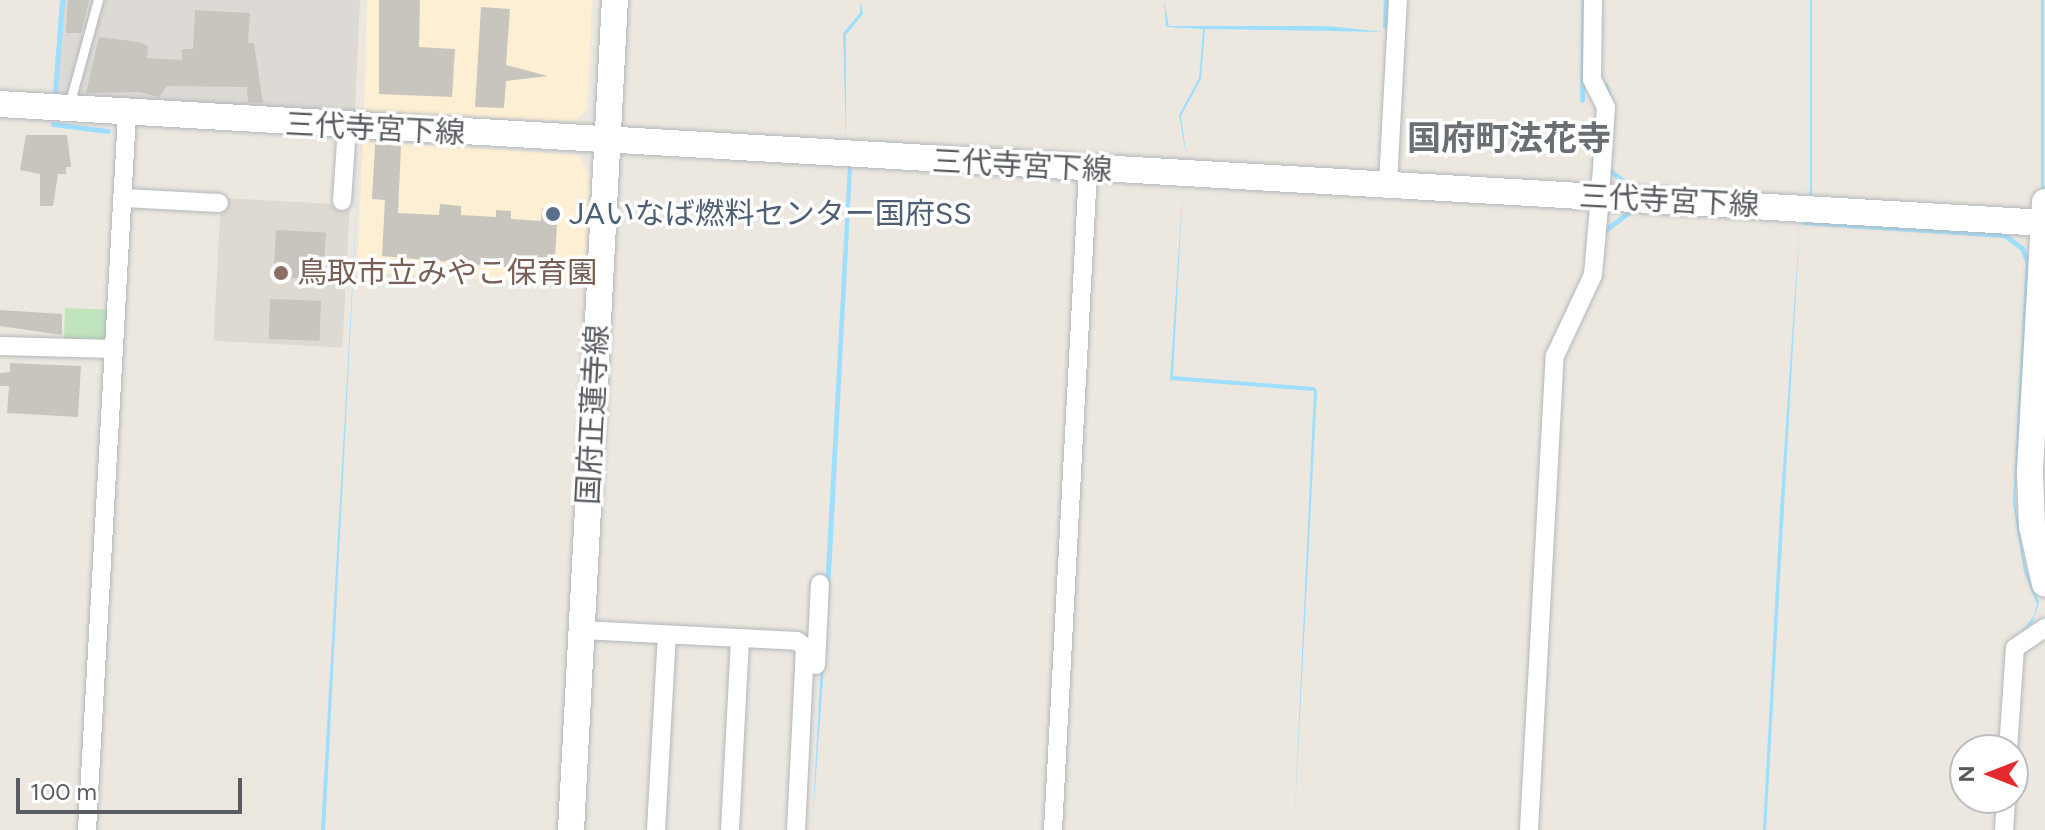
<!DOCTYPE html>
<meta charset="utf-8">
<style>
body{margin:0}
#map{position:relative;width:2045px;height:830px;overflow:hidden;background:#ece8e0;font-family:Figtree,"Noto Sans JP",sans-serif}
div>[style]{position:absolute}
.commercial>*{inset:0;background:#fdefd4}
.industrial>*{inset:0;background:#dddad5}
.education>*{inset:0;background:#dedad1;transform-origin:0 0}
.green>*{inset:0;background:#c0e4bc}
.water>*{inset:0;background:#9edefe;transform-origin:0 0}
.stream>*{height:5px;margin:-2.5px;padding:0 2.5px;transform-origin:2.5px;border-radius:2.5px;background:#9edefe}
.building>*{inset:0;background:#c8c5bf;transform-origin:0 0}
.roads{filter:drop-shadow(0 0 2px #b3b7bb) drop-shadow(0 0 2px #b3b7bb)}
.service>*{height:9px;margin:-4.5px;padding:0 4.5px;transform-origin:4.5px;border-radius:4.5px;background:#fff}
.minor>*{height:18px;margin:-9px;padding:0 9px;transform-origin:9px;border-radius:9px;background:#fff}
.secondary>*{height:26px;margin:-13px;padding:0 13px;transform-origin:13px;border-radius:13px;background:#fff}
.dots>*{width:22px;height:22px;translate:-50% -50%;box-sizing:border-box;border:4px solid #fff;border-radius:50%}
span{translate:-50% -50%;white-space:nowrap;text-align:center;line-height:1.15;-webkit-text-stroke:7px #fff;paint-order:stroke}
.street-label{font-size:30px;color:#595d61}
.service-label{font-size:30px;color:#4e5e75}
.left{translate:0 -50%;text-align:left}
.education-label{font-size:30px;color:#785e54}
.quarter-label{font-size:34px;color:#6a6f73;font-weight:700}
.north{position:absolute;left:1949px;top:734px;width:80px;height:80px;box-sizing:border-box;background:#fff;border:2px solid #bdbec0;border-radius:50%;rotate:270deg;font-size:22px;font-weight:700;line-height:32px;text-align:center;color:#595d61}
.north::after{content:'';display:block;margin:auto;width:28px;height:36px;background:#e62b30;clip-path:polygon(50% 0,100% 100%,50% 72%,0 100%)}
.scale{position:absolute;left:16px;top:778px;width:226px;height:36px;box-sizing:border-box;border:4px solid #595d61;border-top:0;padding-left:10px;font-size:24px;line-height:28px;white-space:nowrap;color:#595d61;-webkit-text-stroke:6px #fff;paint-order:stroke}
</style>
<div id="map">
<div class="commercial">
<div style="clip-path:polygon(367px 0,592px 0,587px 109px,575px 121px,364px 113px)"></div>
<div style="clip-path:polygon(363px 141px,579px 155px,590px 176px,585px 284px,357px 272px)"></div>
</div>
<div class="industrial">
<div style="clip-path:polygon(60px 0,360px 0,355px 112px,54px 94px)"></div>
</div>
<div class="education">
<div style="left:221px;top:198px;width:129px;height:143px;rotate:3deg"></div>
</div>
<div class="green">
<div style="clip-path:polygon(65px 308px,113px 310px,105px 344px,64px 343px)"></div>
</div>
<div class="water">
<div style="clip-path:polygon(861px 0,863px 14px,846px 35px,846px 142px,843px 33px,860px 13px)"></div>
<div style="clip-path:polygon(1164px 0,1169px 26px,1327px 26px,1384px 32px,1205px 29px,1201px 79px,1181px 116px,1187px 161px,1179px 115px,1199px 78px,1203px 29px,1166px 27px)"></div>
<div style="left:1810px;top:0;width:2px;height:198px"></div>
<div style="left:2041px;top:0;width:3px;height:195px"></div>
<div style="clip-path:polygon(360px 143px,325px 830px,321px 830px,348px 361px)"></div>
<div style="clip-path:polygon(848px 165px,852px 169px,832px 557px,812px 830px)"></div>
<div style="clip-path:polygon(1183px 186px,1173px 376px,1314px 387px,1317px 390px,1294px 830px,1314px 391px,1170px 380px)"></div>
<div style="clip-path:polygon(1800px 221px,1766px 830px,1763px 830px,1780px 511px)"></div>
<div style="clip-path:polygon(2026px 259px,2030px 260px,2015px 502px,2026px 570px,2039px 602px,2033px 622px,2020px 633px,2034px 616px,2037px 604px,2024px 572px,2013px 503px)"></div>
</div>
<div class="stream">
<div style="left:1385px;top:26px;width:26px;rotate:-88deg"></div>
<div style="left:1605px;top:85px;width:21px;rotate:71deg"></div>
<div style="left:55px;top:92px;width:92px;rotate:-85.6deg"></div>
<div style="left:1582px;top:100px;width:100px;rotate:-88.9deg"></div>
<div style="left:53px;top:124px;width:55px;rotate:7.3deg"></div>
<div style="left:1610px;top:171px;width:25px;rotate:37deg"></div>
<div style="left:1804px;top:222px;width:200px;rotate:3.7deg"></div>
<div style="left:2004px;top:235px;width:22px;rotate:36deg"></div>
<div style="left:2022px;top:248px;width:16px;rotate:68deg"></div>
<div style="left:1604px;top:231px;width:31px;rotate:-37deg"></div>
</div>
<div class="building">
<div style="clip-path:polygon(68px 0,89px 0,81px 33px,66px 33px)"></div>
<div style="clip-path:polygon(379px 0,420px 0,419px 47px,455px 49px,452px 97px,379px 94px)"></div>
<div style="clip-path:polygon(481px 7px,510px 9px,506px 65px,548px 76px,506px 81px,504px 108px,475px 107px)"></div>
<div style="clip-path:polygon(195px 10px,250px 13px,248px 43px,254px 43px,263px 103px,248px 102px,247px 87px,167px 86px,159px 97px,140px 92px,86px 93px,99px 37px,139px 42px,148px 46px,147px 58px,182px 60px,182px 49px,193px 49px)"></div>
<div style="clip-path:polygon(26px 135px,67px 135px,71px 167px,66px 167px,66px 174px,58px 174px,53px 206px,40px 206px,40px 174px,20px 170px)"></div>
<div style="clip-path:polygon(375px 144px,401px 146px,398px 213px,439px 215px,440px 204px,461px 206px,461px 215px,496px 217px,496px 210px,511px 211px,511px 219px,541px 221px,542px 208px,558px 210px,555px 257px,545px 257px,545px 266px,517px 268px,382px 256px,385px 200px,372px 199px)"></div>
<div style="left:276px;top:230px;width:50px;height:47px;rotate:3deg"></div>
<div style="left:270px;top:299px;width:51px;height:40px;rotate:2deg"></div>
<div style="clip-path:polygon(0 310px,62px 314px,62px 335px,0 326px)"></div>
<div style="clip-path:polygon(10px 363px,81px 366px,78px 417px,7px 413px,9px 386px,0 386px,0 373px,10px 372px)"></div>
</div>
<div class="roads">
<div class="service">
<div style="left:69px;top:105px;width:109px;rotate:-74.6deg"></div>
</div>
<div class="minor">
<div style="left:1388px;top:183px;width:183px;rotate:-86.9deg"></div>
<div style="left:124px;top:198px;width:95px;rotate:3deg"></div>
<div style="left:342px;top:201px;width:73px;rotate:-86.1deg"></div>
<div style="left:0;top:346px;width:114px;rotate:1.5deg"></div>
<div style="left:582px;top:630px;width:215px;rotate:2.9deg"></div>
<div style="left:797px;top:641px;width:10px;rotate:37deg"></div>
<div style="left:805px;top:647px;width:183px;rotate:92.8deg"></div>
<div style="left:816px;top:665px;width:81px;rotate:-87.2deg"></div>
<div style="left:2008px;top:750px;width:102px;rotate:-86.1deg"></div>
<div style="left:2015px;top:648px;width:36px;rotate:-34deg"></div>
<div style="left:87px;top:830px;width:717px;rotate:-86.8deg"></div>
<div style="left:656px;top:830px;width:195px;rotate:-86.8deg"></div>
<div style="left:730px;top:830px;width:192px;rotate:-87deg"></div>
<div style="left:1053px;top:830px;width:661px;rotate:-86.96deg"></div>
<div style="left:1529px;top:830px;width:475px;rotate:-86.9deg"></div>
<div style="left:1555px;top:356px;width:89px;rotate:-64.9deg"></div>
<div style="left:1593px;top:275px;width:78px;rotate:-84.9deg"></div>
<div style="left:1600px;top:197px;width:90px;rotate:-86.2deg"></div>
<div style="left:1606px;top:107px;width:31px;rotate:-117deg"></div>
<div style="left:1592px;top:79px;width:79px;rotate:-89.3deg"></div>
<div style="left:2004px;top:830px;width:32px;rotate:-86deg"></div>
</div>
<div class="secondary">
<div style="left:0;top:104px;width:2047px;rotate:3.33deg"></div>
<div style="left:2045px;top:202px;width:270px;rotate:93.2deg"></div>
<div style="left:2030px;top:472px;width:54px;rotate:87.9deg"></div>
<div style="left:2032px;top:526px;width:59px;rotate:77.4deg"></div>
<div style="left:571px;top:830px;width:831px;rotate:-86.97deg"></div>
</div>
</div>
<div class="dots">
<div style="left:553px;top:214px;background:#5c6f8a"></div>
<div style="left:281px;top:273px;background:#8d6e63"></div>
</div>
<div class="street-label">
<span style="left:375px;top:129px;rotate:3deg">三代寺宮下線</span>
<span style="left:1022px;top:166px;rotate:3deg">三代寺宮下線</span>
<span style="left:1669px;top:201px;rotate:3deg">三代寺宮下線</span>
<span style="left:593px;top:415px;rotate:-87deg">国府正蓮寺線</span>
</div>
<div class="service-label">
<span class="left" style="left:569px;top:214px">JAいなば燃料センター国府SS</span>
</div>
<div class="education-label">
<span class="left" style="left:297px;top:273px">鳥取市立みやこ保育園</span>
</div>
<div class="quarter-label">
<span style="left:1509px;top:139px">国府町法花寺</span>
</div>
<div class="north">N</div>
<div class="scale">100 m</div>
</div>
